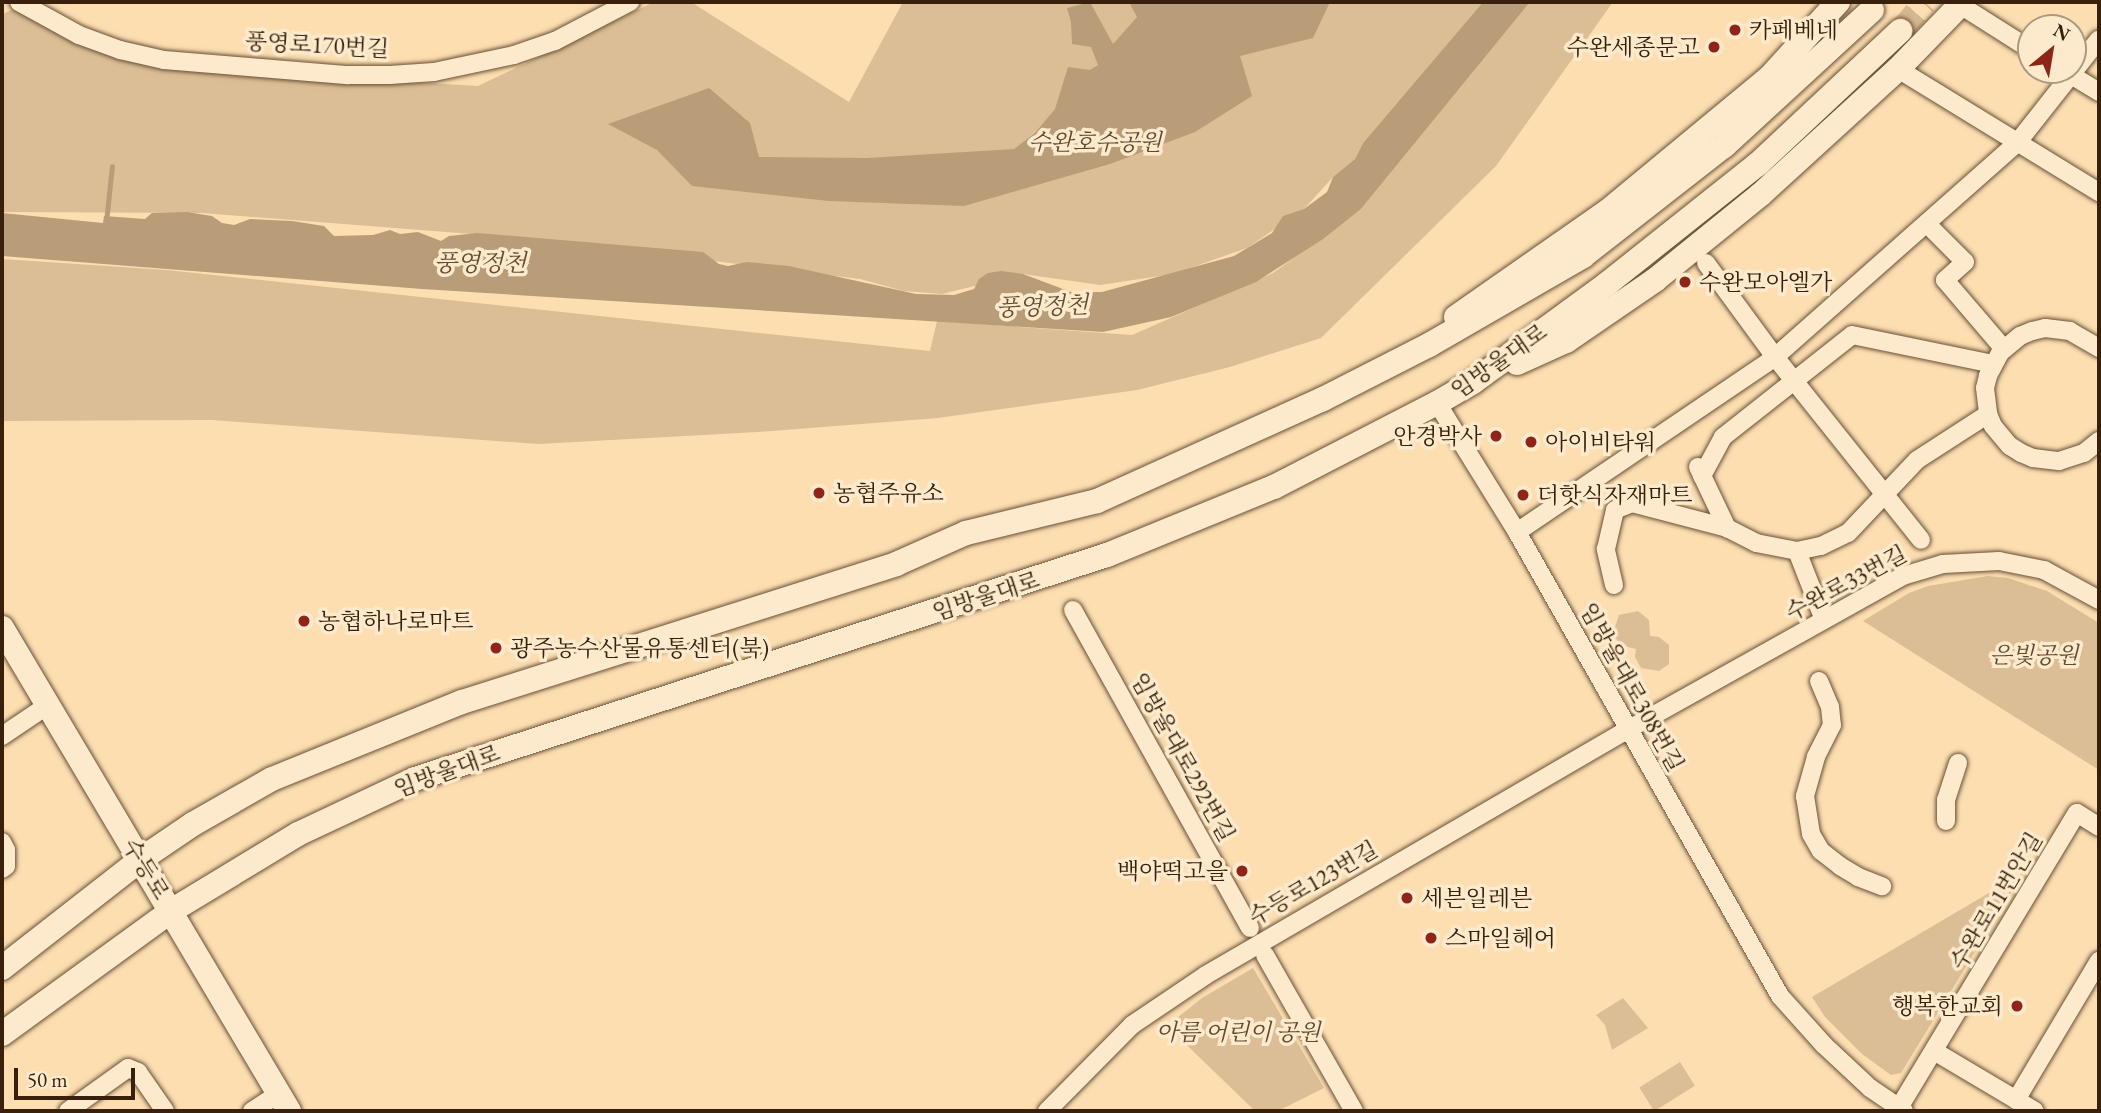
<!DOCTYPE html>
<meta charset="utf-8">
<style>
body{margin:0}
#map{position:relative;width:2101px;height:1113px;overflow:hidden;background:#fcdeb1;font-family:"EB Garamond","Noto Serif KR",serif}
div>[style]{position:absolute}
.green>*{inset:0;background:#dbbe95;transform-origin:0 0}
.water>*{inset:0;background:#b99d79}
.stream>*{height:5px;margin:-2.5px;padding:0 2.5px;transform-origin:2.5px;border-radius:2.5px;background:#b99d79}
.secondary-tunnel>*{height:24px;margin-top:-12px;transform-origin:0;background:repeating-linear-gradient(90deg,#d5b890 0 24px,transparent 0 36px)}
.roads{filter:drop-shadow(0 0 2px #695036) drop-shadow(0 0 2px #695036)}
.street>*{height:18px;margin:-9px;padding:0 9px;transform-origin:9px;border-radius:9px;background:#fdeacc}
.secondary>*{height:24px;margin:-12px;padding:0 12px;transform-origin:12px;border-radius:12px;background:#fdeacc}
.dots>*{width:19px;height:19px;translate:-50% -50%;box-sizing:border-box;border:4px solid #fdeacc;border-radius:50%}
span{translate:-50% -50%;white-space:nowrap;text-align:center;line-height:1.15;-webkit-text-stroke:7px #fdeacc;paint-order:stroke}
.poi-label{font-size:23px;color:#38200d}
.left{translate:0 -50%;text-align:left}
.right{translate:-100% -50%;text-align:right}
.street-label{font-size:23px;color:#38200d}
.park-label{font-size:23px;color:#61482f;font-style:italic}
.water-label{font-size:24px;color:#654c33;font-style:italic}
.frame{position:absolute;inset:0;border:4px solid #38200d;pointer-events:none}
.north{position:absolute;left:2017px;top:14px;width:70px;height:70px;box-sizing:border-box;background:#fdeacc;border:2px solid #ae9980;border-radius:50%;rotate:30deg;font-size:19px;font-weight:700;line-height:28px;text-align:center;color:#38200d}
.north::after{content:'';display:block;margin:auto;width:24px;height:32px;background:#8f2418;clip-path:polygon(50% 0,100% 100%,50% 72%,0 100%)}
.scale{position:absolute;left:14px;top:1068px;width:121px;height:32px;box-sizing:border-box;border:4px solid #38200d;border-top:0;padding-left:9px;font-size:21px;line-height:24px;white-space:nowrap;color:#38200d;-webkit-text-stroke:5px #fdeacc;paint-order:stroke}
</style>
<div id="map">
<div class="green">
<div style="clip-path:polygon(654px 2px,691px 2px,849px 102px,903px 2px,1483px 2px,1363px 143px,1355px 159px,1333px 177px,1304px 209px,1247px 248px,1173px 274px,1100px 285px,1023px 274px,942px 294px,904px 291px,860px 279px,536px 239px,202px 213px,2px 212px,2px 14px,12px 10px,153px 66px,478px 86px)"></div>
<div style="clip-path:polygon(1530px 2px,1613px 2px,1496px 166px,1321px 338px,1230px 367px,1137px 390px,938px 418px,758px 432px,538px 444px,212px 420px,2px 421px,2px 259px,167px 270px,930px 351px,937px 321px,1132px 335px,1273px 273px,1361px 209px)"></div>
<div style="clip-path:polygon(1988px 576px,2008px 578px,2047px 591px,2099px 623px,2099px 770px,1863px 621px,1909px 593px,1928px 586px)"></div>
<div style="clip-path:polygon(1638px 611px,1649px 620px,1650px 636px,1659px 637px,1669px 645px,1669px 664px,1659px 671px,1641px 668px,1635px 657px,1636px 649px,1620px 645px,1613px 633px,1619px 615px)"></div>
<div style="clip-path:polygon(2023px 873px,1901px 1073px,1891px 1075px,1862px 1054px,1825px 1017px,1812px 997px)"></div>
<div style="clip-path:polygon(1253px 968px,1324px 1088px,1278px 1111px,1255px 1111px,1167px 1026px,1202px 998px)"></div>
<div style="clip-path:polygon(1623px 998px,1648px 1028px,1612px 1050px,1605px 1025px,1596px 1015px)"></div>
<div style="left:1680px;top:1062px;width:28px;height:48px;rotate:58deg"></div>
</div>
<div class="water">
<div style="clip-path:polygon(1090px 2px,1113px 44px,1137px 17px,1129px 2px,1330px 2px,1313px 38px,1240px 56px,1252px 96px,1195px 132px,1110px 164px,964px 206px,829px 201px,692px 186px,657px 150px,608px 124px,709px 88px,750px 123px,759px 157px,867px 158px,1014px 149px,1035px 133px,1055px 109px,1068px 67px,1090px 70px,1098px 65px,1091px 47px,1072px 44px,1071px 22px,1067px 8px)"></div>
<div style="clip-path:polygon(1483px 2px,1530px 2px,1361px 209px,1323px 239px,1256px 282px,1171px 317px,1103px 332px,422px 289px,2px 256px,2px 213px,103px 223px,104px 216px,145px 219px,152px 213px,187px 212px,212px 216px,222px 223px,234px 225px,250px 219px,292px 221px,324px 226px,334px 236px,373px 235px,390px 230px,400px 234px,418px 232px,441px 241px,449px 236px,477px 233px,703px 252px,719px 264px,728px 266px,747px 262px,789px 266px,916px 294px,954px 295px,974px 289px,979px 279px,988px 273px,1001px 271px,1023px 274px,1071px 292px,1102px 292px,1234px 256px,1272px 233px,1283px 216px,1304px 209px,1327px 192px,1333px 177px,1355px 159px,1363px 143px)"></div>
</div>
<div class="stream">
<div style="left:106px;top:222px;width:56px;rotate:-83.9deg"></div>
</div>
<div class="secondary-tunnel">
<div style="left:1900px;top:31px;width:38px;rotate:-49deg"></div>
</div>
<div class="roads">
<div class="street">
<div style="left:19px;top:2px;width:68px;rotate:28.8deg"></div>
<div style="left:79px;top:35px;width:44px;rotate:20.1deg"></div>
<div style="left:120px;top:50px;width:45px;rotate:12.8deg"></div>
<div style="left:164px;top:60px;width:185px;rotate:4.7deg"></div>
<div style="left:348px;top:75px;width:42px"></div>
<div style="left:390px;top:75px;width:44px;rotate:-3.9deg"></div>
<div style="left:434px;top:72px;width:82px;rotate:-12deg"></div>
<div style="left:514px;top:55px;width:43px;rotate:-18.9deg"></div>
<div style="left:555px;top:41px;width:85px;rotate:-27.5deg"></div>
<div style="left:1968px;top:10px;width:75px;rotate:32.4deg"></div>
<div style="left:1898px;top:69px;width:236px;rotate:31.5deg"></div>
<div style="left:2063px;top:70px;width:42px;rotate:31.4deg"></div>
<div style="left:1933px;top:230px;width:45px;rotate:45deg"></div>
<div style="left:1965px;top:262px;width:27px;rotate:138deg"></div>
<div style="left:1945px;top:280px;width:91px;rotate:49.5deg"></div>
<div style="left:1706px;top:263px;width:117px;rotate:53.7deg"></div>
<div style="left:1775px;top:357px;width:234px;rotate:51.4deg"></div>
<div style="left:2099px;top:348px;width:34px;rotate:-150deg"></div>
<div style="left:2070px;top:331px;width:25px;rotate:-173deg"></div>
<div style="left:2045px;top:328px;width:13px;rotate:167deg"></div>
<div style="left:2032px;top:331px;width:13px;rotate:157deg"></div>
<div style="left:2020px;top:336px;width:26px;rotate:140deg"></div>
<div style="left:2000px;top:353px;width:26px;rotate:118deg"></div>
<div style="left:1988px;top:376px;width:12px;rotate:104deg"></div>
<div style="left:1985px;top:388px;width:26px;rotate:83deg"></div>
<div style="left:1988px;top:414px;width:13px;rotate:67deg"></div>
<div style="left:1993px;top:426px;width:26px;rotate:50deg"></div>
<div style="left:2010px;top:446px;width:13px;rotate:32deg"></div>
<div style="left:2021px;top:453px;width:13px;rotate:23deg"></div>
<div style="left:2033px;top:458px;width:26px;rotate:7deg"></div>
<div style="left:2059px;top:461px;width:26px;rotate:-18deg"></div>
<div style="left:2084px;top:453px;width:19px;rotate:-39deg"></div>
<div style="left:1437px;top:403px;width:152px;rotate:58.2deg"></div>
<div style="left:1517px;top:532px;width:533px;rotate:60.45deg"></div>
<div style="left:1780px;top:996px;width:66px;rotate:48.1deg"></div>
<div style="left:1824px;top:1045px;width:63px;rotate:43.1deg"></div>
<div style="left:1870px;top:1088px;width:41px;rotate:34.1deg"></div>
<div style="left:1698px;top:467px;width:68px;rotate:64.6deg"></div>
<div style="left:1727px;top:528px;width:33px;rotate:27deg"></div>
<div style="left:1756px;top:543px;width:42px;rotate:11deg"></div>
<div style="left:1797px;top:551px;width:74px;rotate:68.6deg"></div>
<div style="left:1702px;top:476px;width:44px;rotate:-61.7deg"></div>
<div style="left:1723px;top:437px;width:164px;rotate:-38.3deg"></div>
<div style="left:1852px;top:335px;width:144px;rotate:11.6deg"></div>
<div style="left:1517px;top:532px;width:312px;rotate:-34.1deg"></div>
<div style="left:1775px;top:357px;width:323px;rotate:-41.5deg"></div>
<div style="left:2017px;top:143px;width:132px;rotate:-51.7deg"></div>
<div style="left:1797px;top:551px;width:25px;rotate:-12deg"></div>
<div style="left:1821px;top:546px;width:30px;rotate:-26deg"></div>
<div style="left:1848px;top:533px;width:100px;rotate:-46.6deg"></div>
<div style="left:1917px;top:460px;width:85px;rotate:-32.9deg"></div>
<div style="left:1614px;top:585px;width:37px;rotate:-103deg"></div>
<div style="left:1606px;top:549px;width:40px;rotate:-77deg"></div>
<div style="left:1615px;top:510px;width:18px;rotate:-22deg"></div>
<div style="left:1632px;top:503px;width:98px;rotate:14.7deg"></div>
<div style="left:1073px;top:610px;width:364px;rotate:60.9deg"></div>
<div style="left:1819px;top:681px;width:28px;rotate:67deg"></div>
<div style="left:1830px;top:707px;width:18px;rotate:84deg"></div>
<div style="left:1832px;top:725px;width:36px;rotate:117deg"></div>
<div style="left:1816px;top:757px;width:41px;rotate:105.8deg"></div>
<div style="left:1805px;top:796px;width:38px;rotate:81deg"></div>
<div style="left:1811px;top:834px;width:20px;rotate:60deg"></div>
<div style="left:1821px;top:851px;width:24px;rotate:38deg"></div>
<div style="left:1840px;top:866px;width:21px;rotate:31deg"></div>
<div style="left:1858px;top:877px;width:26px;rotate:21deg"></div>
<div style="left:2px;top:736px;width:55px;rotate:-34deg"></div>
<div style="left:1946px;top:821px;width:21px;rotate:-90deg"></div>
<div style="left:1946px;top:800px;width:39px;rotate:-72deg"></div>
<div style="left:2px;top:842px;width:9px;rotate:63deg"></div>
<div style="left:6px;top:850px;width:16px;rotate:90deg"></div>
<div style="left:6px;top:866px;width:5px;rotate:143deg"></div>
<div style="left:1265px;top:955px;width:180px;rotate:60.3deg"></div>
<div style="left:1934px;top:1051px;width:117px;rotate:30.7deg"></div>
<div style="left:2016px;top:1100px;width:162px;rotate:-59.2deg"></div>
<div style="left:68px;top:1111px;width:74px;rotate:-35.6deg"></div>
<div style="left:128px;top:1068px;width:11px;rotate:22deg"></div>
<div style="left:138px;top:1072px;width:47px;rotate:55.3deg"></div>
<div style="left:252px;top:1111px;width:31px;rotate:-33deg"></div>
<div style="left:1047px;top:1111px;width:121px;rotate:-45.3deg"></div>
<div style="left:1132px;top:1025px;width:89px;rotate:-34deg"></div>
<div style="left:1206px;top:975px;width:489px;rotate:-30.2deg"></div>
<div style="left:1629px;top:729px;width:314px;rotate:-29.2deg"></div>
<div style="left:1903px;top:576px;width:42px;rotate:-16.7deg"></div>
<div style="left:1943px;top:564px;width:56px;rotate:-3.1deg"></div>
<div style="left:1999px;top:561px;width:46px;rotate:11.3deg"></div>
<div style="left:2044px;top:570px;width:63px;rotate:28.6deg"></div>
<div style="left:1897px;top:1111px;width:348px;rotate:-58.9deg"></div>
<div style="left:2077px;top:813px;width:26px;rotate:32deg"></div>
</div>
<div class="secondary">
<div style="left:1456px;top:317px;width:185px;rotate:-34.9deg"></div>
<div style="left:1608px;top:211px;width:209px;rotate:-39.6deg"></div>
<div style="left:1769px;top:78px;width:103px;rotate:-47.8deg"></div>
<div style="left:1517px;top:363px;width:54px;rotate:-24.2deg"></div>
<div style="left:1566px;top:341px;width:108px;rotate:-34.4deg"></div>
<div style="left:1655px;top:280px;width:135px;rotate:-39deg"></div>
<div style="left:1760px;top:195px;width:187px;rotate:-42.4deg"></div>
<div style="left:1898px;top:69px;width:93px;rotate:-45.9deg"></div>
<div style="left:2px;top:628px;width:562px;rotate:59.28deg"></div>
<div style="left:2px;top:968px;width:175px;rotate:-38deg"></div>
<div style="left:140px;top:860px;width:64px;rotate:-34.2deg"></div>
<div style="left:193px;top:824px;width:91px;rotate:-29.7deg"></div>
<div style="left:272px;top:779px;width:205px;rotate:-22.1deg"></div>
<div style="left:462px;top:702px;width:455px;rotate:-17.6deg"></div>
<div style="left:896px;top:564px;width:77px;rotate:-23.9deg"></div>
<div style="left:966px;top:533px;width:135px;rotate:-13.7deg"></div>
<div style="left:1097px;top:501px;width:248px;rotate:-24.3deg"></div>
<div style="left:1323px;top:399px;width:119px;rotate:-27deg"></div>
<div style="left:1429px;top:345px;width:178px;rotate:-30deg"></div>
<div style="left:1583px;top:256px;width:179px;rotate:-38deg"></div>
<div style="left:1724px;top:146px;width:201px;rotate:-42.6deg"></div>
<div style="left:2px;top:1034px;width:209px;rotate:-36deg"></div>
<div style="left:171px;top:911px;width:149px;rotate:-31.2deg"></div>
<div style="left:298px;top:834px;width:129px;rotate:-25.2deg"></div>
<div style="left:415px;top:779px;width:727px;rotate:-17.94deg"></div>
<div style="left:1107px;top:555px;width:180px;rotate:-22.2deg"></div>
<div style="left:1274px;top:487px;width:183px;rotate:-27.3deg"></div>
<div style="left:1437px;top:403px;width:42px;rotate:-30.3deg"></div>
<div style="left:1473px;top:382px;width:166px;rotate:-36.2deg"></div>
<div style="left:1607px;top:284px;width:193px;rotate:-38.5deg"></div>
<div style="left:1758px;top:164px;width:195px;rotate:-43.1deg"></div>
</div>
</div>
<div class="dots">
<div style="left:1735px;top:30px;background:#8f2418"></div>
<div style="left:1714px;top:47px;background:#8f2418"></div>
<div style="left:1685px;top:282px;background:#8f2418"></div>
<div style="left:1496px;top:436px;background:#8f2418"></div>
<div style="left:1531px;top:442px;background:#8f2418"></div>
<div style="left:819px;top:493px;background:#8f2418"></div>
<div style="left:1523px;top:495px;background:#8f2418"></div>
<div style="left:304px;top:621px;background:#8f2418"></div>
<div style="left:496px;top:648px;background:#8f2418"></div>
<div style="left:1242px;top:871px;background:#8f2418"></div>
<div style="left:1407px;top:898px;background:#8f2418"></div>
<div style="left:1431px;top:938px;background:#8f2418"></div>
<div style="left:2017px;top:1006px;background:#8f2418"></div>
</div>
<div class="poi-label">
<span class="left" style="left:1749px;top:30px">카페베네</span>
<span class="right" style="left:1700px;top:47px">수완세종문고</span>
<span class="left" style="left:1699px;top:282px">수완모아엘가</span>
<span class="right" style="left:1482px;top:436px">안경박사</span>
<span class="left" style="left:1545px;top:442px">아이비타워</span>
<span class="left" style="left:833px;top:493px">농협주유소</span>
<span class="left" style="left:1537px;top:495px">더핫식자재마트</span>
<span class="left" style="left:318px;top:621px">농협하나로마트</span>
<span class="left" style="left:510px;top:648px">광주농수산물유통센터(북)</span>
<span class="right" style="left:1228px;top:871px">백야떡고을</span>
<span class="left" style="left:1421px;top:898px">세븐일레븐</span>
<span class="left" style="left:1445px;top:938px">스마일헤어</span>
<span class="right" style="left:2003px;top:1006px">행복한교회</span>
</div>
<div class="street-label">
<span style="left:317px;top:45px;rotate:3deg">풍영로170번길</span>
<span style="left:1499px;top:361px;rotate:-35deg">임방울대로</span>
<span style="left:1846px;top:583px;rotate:-28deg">수완로33번길</span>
<span style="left:986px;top:596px;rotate:-18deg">임방울대로</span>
<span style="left:1632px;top:687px;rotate:61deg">임방울대로308번길</span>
<span style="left:1183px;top:757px;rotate:61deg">임방울대로292번길</span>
<span style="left:447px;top:771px;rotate:-20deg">임방울대로</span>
<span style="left:146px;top:869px;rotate:59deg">수등로</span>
<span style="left:1313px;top:883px;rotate:-30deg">수등로123번길</span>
<span style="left:1996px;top:901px;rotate:-59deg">수완로11번안길</span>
</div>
<div class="park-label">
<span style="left:1095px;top:142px">수완호수공원</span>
<span style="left:2034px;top:655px">은빛공원</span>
<span style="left:1238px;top:1032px">아름 어린이 공원</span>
</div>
<div class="water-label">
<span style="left:480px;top:263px">풍영정천</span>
<span style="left:1042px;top:306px;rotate:-2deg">풍영정천</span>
</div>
<div class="frame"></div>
<div class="north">N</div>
<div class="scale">50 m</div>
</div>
